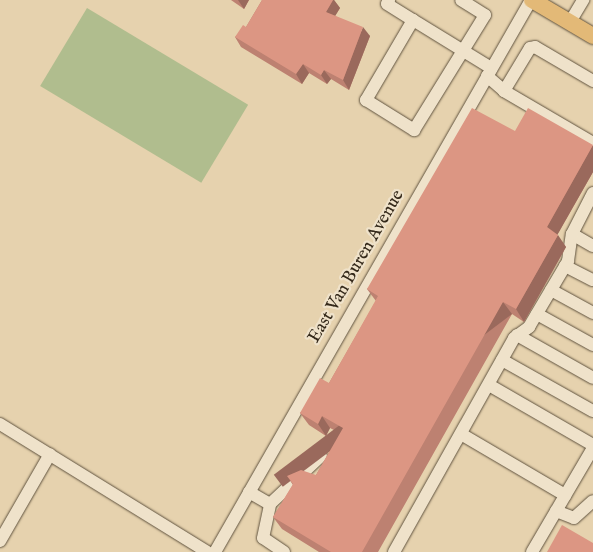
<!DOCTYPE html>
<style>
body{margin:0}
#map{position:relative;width:593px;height:552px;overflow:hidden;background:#e6d2ae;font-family:"IM FELL English",serif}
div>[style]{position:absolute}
.green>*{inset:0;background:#b0bd8e;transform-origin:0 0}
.roads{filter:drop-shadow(0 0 1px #60533f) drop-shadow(0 0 1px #60533f)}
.minor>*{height:12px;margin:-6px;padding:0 6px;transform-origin:6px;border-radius:6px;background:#efe2ca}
.major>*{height:16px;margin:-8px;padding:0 8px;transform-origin:8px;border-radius:8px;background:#e3b977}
.wall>*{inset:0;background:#bd8171}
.shaded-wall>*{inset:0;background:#9a695c;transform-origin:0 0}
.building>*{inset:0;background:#dc9683}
span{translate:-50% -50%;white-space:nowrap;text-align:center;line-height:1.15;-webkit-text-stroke:4.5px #efe2ca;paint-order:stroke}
.street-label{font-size:18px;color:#34291a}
</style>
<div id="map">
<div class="green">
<div style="left:87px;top:8px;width:188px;height:91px;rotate:31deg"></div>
</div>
<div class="roads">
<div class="minor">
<div style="left:389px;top:0;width:4px;rotate:117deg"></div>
<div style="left:387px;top:4px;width:31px;rotate:32deg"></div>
<div style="left:413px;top:20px;width:93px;rotate:120.4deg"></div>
<div style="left:366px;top:100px;width:57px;rotate:32deg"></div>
<div style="left:414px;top:130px;width:135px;rotate:-58.3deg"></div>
<div style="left:485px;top:15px;width:28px;rotate:-148deg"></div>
<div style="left:413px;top:20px;width:92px;rotate:31.6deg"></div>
<div style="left:570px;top:22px;width:26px;rotate:-59deg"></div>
<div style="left:487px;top:76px;width:23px;rotate:41deg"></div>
<div style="left:504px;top:91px;width:103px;rotate:30.3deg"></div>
<div style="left:504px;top:91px;width:50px;rotate:-58.8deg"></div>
<div style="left:530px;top:48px;width:5px;rotate:-11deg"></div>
<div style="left:535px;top:47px;width:67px;rotate:30.4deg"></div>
<div style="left:572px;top:234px;width:24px;rotate:30deg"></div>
<div style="left:565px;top:266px;width:31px;rotate:27deg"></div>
<div style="left:551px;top:290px;width:48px;rotate:28.7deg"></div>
<div style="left:537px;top:314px;width:64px;rotate:29deg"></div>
<div style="left:517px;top:335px;width:87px;rotate:29.5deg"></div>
<div style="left:502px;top:360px;width:104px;rotate:29.3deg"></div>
<div style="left:489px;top:385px;width:120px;rotate:30deg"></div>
<div style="left:0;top:424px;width:243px;rotate:31.7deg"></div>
<div style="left:461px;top:434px;width:121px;rotate:30.4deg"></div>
<div style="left:249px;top:492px;width:24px;rotate:30deg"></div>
<div style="left:556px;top:511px;width:19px;rotate:21deg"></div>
<div style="left:574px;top:518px;width:25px;rotate:-42deg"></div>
<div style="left:0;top:541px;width:100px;rotate:-60.1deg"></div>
<div style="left:215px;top:552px;width:636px;rotate:-60.21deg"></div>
<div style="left:284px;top:552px;width:25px;rotate:-146deg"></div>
<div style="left:263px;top:538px;width:35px;rotate:-78deg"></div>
<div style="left:270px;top:504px;width:70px;rotate:-43.3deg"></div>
<div style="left:394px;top:552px;width:245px;rotate:-60.7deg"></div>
<div style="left:514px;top:338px;width:19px;rotate:-36deg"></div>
<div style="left:529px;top:327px;width:77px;rotate:-59.4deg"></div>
<div style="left:568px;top:261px;width:27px;rotate:-82deg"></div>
<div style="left:572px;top:234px;width:46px;rotate:-62.9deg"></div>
<div style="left:532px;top:552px;width:121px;rotate:-59.6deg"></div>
</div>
<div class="major">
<div style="left:532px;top:0;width:71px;rotate:30.5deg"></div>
</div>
</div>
<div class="wall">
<div style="clip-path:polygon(231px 0,249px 0,244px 9px)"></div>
<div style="clip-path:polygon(262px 0,334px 0,340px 8px,335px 16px,370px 36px,349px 90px,331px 79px,327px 84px,309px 73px,302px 84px,241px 47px,235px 37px,246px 27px)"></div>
<div style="clip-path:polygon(515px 131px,593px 146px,593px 172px,557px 235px,566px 247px,524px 322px,512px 314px,378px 552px,319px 552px,282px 529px,273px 517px,293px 485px,287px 476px,316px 475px,340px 433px,330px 428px,326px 436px,309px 425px,300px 413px,329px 383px,376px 301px,367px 289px)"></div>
</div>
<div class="shaded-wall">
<div style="clip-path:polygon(238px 0,249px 0,244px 9px)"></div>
<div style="clip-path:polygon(333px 0,334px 0,340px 8px,332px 21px,326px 12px)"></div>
<div style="clip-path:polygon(363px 27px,370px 36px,349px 90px,343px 80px)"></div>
<div style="clip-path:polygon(303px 64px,309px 73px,302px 84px,296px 74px)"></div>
<div style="clip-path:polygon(324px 70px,331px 79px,327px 84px,321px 75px)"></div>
<div style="clip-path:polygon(593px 145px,593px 172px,555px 239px,547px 227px)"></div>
<div style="clip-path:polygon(558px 235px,566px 247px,524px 322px,516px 309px)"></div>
<div style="left:503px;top:302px;width:15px;height:287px;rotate:53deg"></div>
<div style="clip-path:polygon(322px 416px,330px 428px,326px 436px,318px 424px)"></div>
</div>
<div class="building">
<div style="clip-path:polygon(262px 0,333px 0,326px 12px,363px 27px,343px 80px,324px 70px,321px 75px,303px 64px,296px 74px,235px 37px,243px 25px,246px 27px)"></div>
<div style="clip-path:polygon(472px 108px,515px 131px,528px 108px,593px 145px,547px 227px,558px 235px,516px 309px,503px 302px,362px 552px,331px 552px,273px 517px,293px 484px,287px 476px,301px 470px,316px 475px,343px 428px,322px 416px,318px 424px,300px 413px,320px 378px,329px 383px,378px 296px,367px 289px)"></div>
<div style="clip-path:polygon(562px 525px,593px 543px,593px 552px,547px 552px)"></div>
</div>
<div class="street-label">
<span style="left:357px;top:267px;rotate:-60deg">East Van Buren Avenue</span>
</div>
</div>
